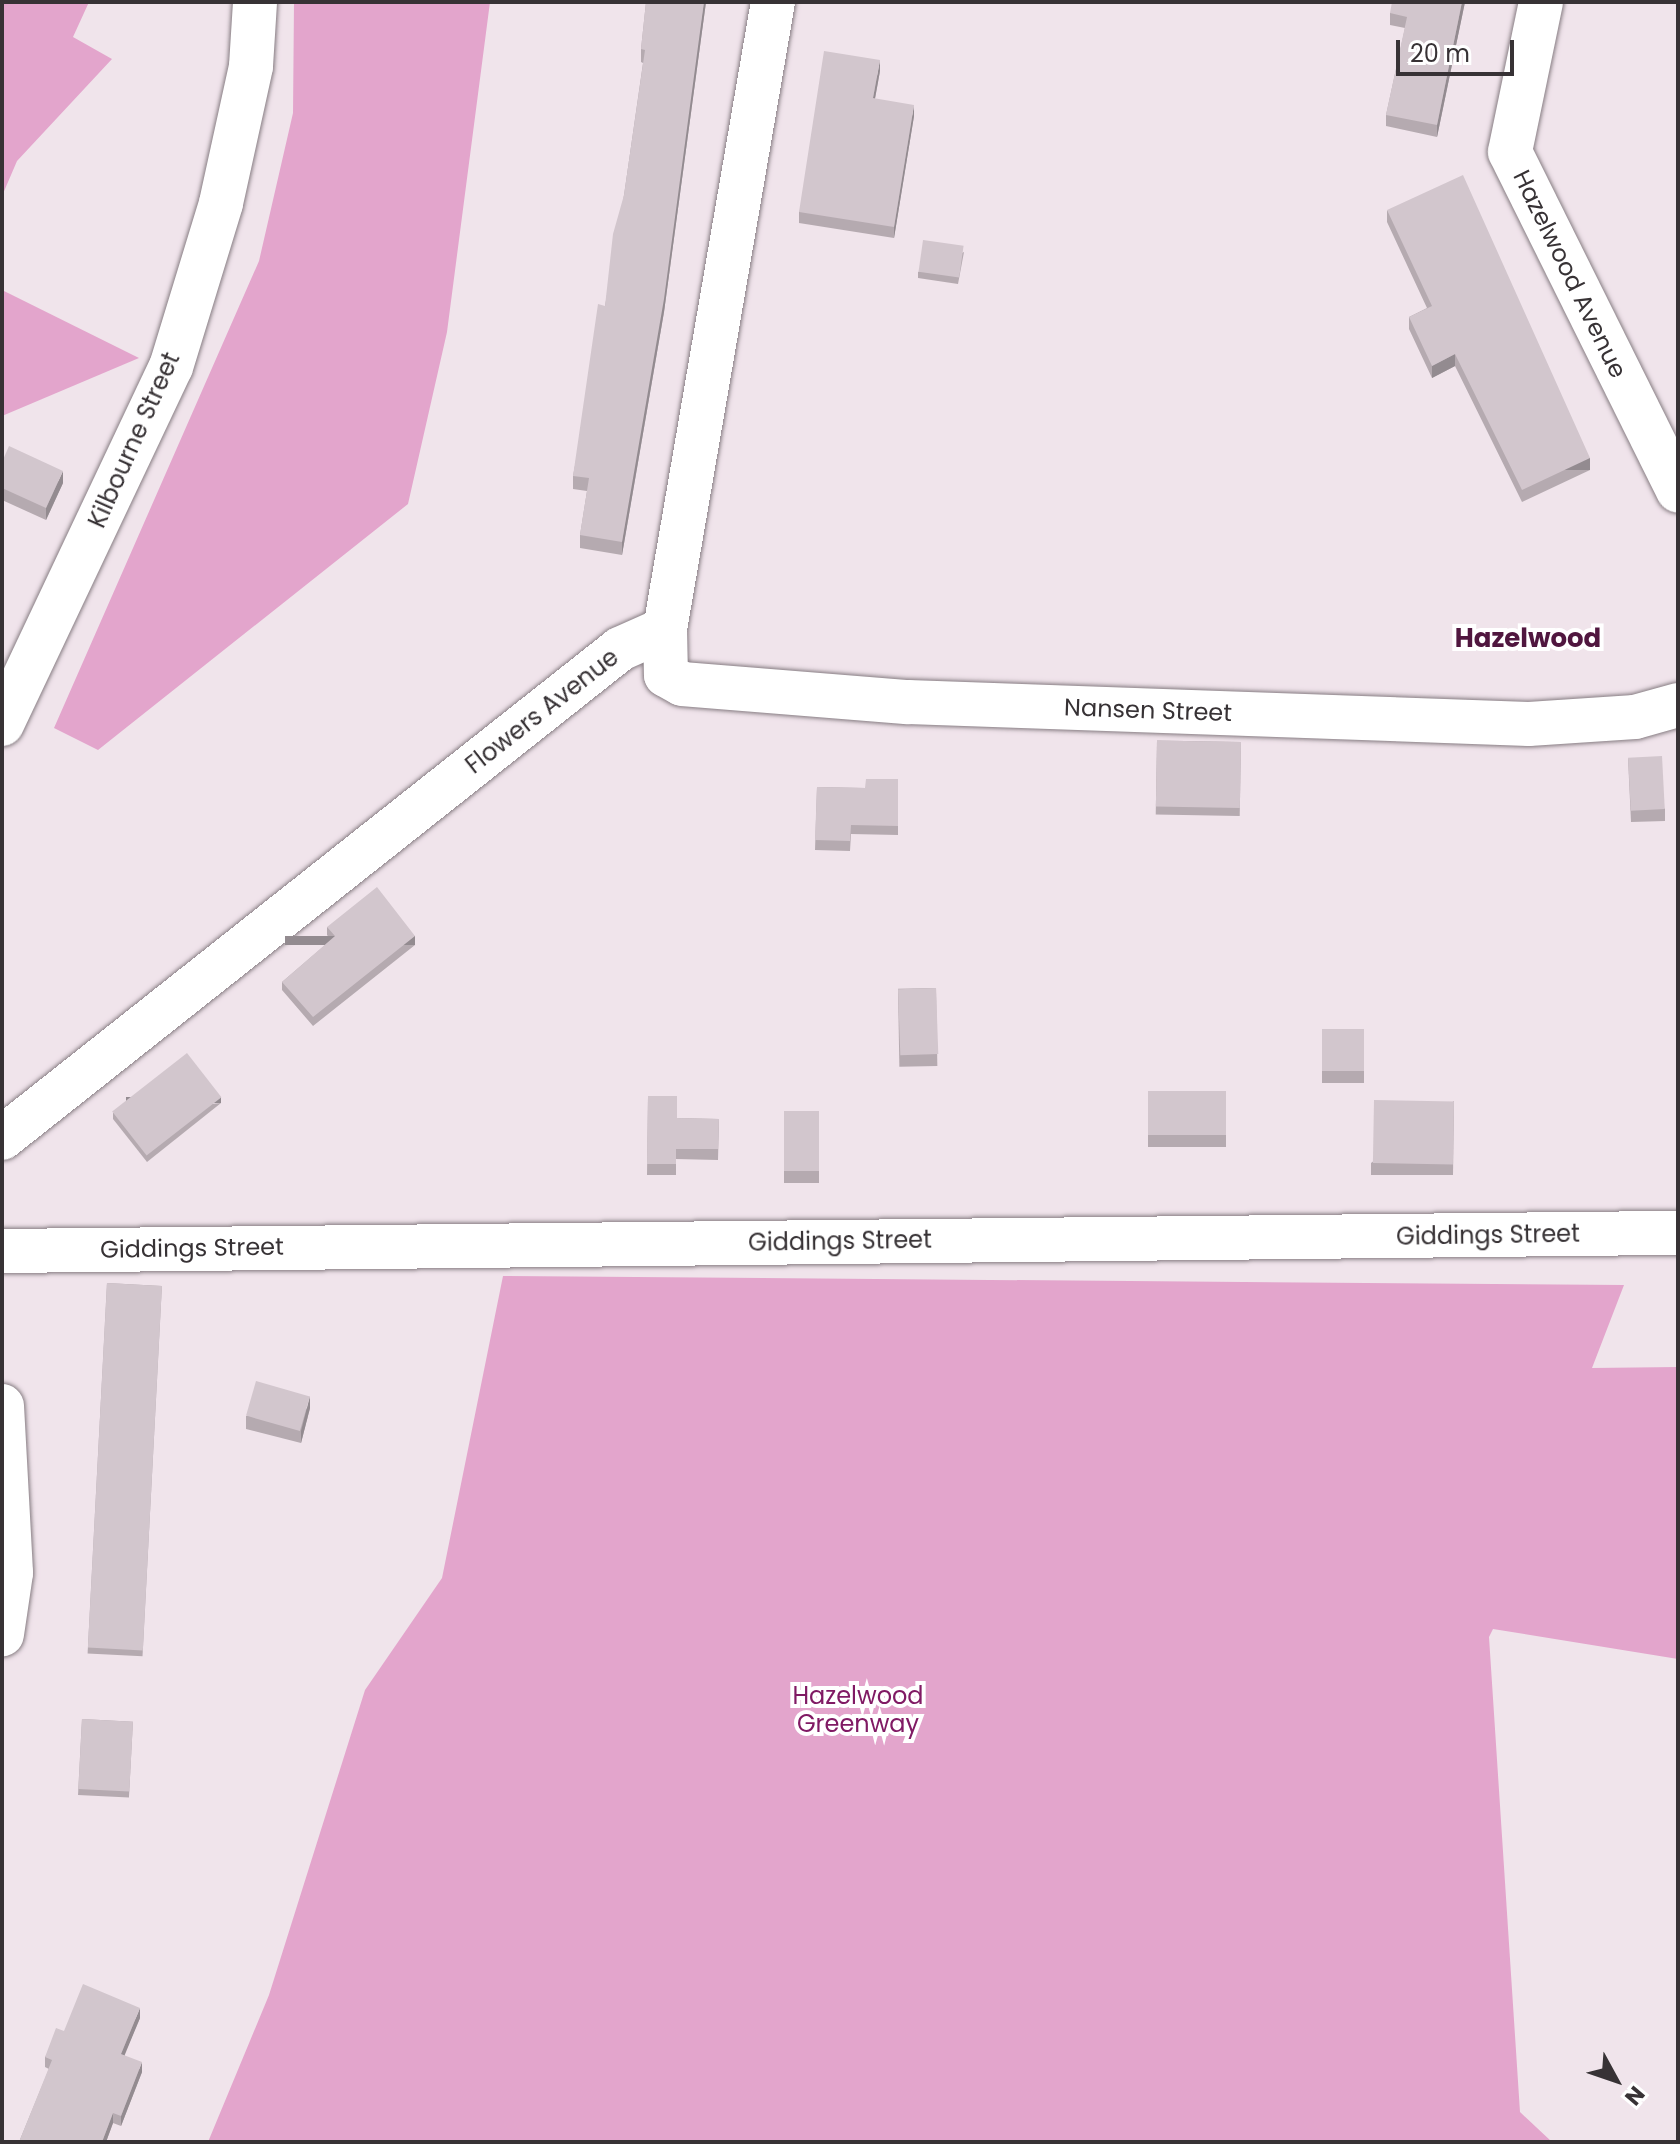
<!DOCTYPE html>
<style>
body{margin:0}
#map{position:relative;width:1680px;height:2144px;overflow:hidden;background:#f0e4eb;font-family:Poppins,sans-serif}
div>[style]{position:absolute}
.green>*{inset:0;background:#e3a5cc}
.roads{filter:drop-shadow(0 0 2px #877d83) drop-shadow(0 0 2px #877d83)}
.street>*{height:44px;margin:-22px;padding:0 22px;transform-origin:22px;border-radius:22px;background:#fff}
.secondary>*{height:44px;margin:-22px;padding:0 22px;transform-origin:22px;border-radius:22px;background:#fff}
.wall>*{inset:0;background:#b5aab0;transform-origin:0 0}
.shaded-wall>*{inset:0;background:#938b90;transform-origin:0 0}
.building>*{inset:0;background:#d2c6cd;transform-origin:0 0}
span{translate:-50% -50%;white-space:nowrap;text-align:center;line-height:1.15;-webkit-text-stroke:8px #fff;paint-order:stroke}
.street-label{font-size:24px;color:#373235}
.park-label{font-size:24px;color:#801a64}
.neighbourhood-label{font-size:26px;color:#50163f;font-weight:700}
.frame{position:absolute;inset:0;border:4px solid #373235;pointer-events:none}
.north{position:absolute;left:1576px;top:2040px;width:80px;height:80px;-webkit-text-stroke:6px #fff;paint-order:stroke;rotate:130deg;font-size:22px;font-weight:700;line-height:32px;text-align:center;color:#373235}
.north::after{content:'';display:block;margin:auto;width:28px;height:36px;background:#373235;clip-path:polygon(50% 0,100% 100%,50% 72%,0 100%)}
.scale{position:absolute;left:1396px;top:40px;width:118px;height:36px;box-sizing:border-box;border:4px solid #373235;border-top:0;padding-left:10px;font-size:24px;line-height:28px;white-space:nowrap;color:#373235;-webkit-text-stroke:6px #fff;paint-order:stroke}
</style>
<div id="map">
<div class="green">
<div style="clip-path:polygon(2px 2px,89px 2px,73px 37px,112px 59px,17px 161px,2px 196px)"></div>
<div style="clip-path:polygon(294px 2px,490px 2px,447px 332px,408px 504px,98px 750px,54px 728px,259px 261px,293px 113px)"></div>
<div style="clip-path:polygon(2px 290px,139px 358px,2px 416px)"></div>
<div style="clip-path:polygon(503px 1276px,1624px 1285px,1592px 1368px,1678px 1367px,1678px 1659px,1493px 1629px,1489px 1637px,1520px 2112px,1552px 2142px,208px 2142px,269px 1995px,365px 1690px,442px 1578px)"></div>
</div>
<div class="roads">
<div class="street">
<div style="left:665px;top:629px;width:46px;rotate:88.8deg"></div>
<div style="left:666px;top:675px;width:18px;rotate:29deg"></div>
<div style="left:682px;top:684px;width:227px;rotate:4.6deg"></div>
<div style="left:908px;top:702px;width:621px;rotate:2.03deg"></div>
<div style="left:1529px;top:724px;width:106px;rotate:-3.8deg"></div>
<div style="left:1635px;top:717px;width:45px;rotate:-15.6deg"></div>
<div style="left:2px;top:724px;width:395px;rotate:-64.7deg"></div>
<div style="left:171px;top:367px;width:171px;rotate:-73deg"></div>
<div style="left:221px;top:203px;width:140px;rotate:-77.6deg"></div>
<div style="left:251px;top:66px;width:64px;rotate:-86.4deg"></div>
<div style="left:2px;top:1138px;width:788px;rotate:-38.35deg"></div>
<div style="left:620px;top:649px;width:49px;rotate:-24deg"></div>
<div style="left:665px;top:629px;width:636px;rotate:-80.23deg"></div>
<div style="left:2px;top:1251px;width:1676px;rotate:-0.62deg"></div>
<div style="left:2px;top:1406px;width:167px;rotate:86.9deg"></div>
<div style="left:11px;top:1573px;width:62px;rotate:98.4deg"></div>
</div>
<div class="secondary">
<div style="left:1541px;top:2px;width:153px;rotate:101.7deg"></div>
<div style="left:1510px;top:152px;width:378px;rotate:63.6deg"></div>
</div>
</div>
<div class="wall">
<div style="clip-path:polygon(646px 2px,706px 2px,664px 312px,622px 555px,580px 548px,580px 535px,587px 491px,573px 489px,573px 476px,605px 306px,624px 195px,643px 63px,641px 62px,641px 49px)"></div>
<div style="clip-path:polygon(1465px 2px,1437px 137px,1386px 126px,1386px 115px,1405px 28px,1390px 25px,1390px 13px)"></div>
<div style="clip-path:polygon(880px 71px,875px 99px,914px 116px,894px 238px,799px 223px,799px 212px)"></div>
<div style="clip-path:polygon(1387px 210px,1590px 470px,1522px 502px,1455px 366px,1432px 378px,1409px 329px,1409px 317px,1427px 308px,1387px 222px)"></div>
<div style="clip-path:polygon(964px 252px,958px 284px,918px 278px,918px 272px)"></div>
<div style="clip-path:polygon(2px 462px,63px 483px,46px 520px,2px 500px)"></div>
<div style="left:1241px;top:742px;width:74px;height:84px;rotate:91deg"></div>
<div style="clip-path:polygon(1628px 758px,1665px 809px,1665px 821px,1631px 822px)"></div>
<div style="clip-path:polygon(898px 779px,898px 835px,851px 834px,850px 851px,815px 850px,817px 787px,865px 788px)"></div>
<div style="clip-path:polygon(327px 927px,415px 945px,313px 1026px,282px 990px,282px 982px,331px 940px,327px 935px)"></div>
<div style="left:936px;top:988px;width:78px;height:38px;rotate:89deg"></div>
<div style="left:1322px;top:1029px;width:42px;height:54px"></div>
<div style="left:1148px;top:1091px;width:78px;height:56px"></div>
<div style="clip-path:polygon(648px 1096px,677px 1118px,719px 1119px,718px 1160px,676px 1159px,676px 1175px,647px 1175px)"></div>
<div style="clip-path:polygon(1454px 1101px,1453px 1175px,1371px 1175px,1371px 1163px)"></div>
<div style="clip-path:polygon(221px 1103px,147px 1162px,113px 1119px,113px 1113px)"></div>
<div style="left:784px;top:1111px;width:35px;height:72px"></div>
<div style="left:107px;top:1283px;width:55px;height:371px;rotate:3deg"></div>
<div style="clip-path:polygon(310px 1408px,301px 1443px,246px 1429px,246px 1416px)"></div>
<div style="left:82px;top:1719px;width:51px;height:76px;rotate:3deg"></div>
<div style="clip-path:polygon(140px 2018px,124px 2055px,142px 2072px,121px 2126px,113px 2123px,106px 2142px,19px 2142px,49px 2069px,45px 2067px,45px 2057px,64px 2031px)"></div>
</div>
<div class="shaded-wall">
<div style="clip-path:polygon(704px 2px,706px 2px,664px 312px,622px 555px,622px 542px)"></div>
<div style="clip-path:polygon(1462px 2px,1465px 2px,1437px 137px,1437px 125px)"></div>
<div style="clip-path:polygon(880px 60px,880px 71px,873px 109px,873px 98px)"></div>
<div style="clip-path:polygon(914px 105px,914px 116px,894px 238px,894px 227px)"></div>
<div style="clip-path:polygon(1455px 354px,1455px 366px,1432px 378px,1432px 366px)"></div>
<div style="left:1590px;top:458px;width:12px;height:75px;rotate:90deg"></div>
<div style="clip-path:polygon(63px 471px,63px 483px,46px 520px,46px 508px)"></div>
<div style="left:415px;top:936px;width:9px;height:130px;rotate:90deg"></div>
<div style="left:221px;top:1097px;width:6px;height:95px;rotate:90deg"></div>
<div style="clip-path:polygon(310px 1396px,310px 1408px,301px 1443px,301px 1431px)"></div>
<div style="clip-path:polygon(140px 2008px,140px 2018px,121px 2064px,121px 2054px)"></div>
<div style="clip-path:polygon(142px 2062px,142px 2072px,121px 2126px,121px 2116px)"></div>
<div style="clip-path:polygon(113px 2113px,113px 2123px,106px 2142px,102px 2142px)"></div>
</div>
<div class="building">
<div style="clip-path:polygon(646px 2px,704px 2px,664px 299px,622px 542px,580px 535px,589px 478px,573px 476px,598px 304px,605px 306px,613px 234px,624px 195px,645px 50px,641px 49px)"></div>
<div style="clip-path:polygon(1392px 2px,1462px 2px,1437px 125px,1386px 115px,1407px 17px,1390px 13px)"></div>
<div style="clip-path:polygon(824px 51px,880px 60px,873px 98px,914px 105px,894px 227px,799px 212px)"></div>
<div style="clip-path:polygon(1463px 175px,1590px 458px,1522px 490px,1455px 354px,1432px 366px,1409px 317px,1432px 306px,1387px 210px)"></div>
<div style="left:923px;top:240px;width:41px;height:32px;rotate:8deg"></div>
<div style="clip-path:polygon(9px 446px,63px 471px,46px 508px,2px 488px,2px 462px)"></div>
<div style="left:1241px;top:742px;width:66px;height:84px;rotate:91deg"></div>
<div style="left:1662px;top:756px;width:53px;height:34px;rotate:87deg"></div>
<div style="clip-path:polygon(866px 779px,898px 779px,898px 826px,851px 825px,850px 841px,815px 840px,817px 787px,865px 788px)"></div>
<div style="clip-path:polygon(377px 887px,415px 936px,313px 1017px,282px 982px,335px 936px,327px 927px)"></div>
<div style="left:936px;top:988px;width:66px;height:38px;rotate:88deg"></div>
<div style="left:1322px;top:1029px;width:42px;height:42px"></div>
<div style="left:187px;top:1053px;width:56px;height:95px;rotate:52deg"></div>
<div style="left:1148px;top:1091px;width:78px;height:44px"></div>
<div style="clip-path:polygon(648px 1096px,677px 1096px,677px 1118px,719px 1119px,718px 1149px,676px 1149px,676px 1164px,647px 1164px)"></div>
<div style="left:1374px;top:1100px;width:80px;height:63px;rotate:1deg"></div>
<div style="left:784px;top:1111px;width:35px;height:60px"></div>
<div style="left:107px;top:1283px;width:55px;height:365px;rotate:3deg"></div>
<div style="left:256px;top:1381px;width:56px;height:36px;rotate:16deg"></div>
<div style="left:82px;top:1719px;width:51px;height:70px;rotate:3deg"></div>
<div style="clip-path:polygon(83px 1984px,140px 2008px,121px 2054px,142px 2062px,121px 2116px,113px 2113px,102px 2142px,19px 2142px,52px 2060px,45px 2057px,56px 2028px,64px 2031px)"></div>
</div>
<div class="street-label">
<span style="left:1570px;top:274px;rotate:64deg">Hazelwood Avenue</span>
<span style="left:134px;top:440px;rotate:-66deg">Kilbourne Street</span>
<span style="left:1148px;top:710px;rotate:2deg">Nansen Street</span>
<span style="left:542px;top:711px;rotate:-38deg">Flowers Avenue</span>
<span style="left:1488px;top:1235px;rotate:-1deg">Giddings Street</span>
<span style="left:840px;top:1241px;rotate:-1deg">Giddings Street</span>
<span style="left:192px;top:1248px;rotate:-1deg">Giddings Street</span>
</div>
<div class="park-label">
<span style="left:858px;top:1710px">Hazelwood<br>Greenway</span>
</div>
<div class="neighbourhood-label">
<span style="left:1528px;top:639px">Hazelwood</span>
</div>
<div class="frame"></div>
<div class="north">N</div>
<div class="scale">20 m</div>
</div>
